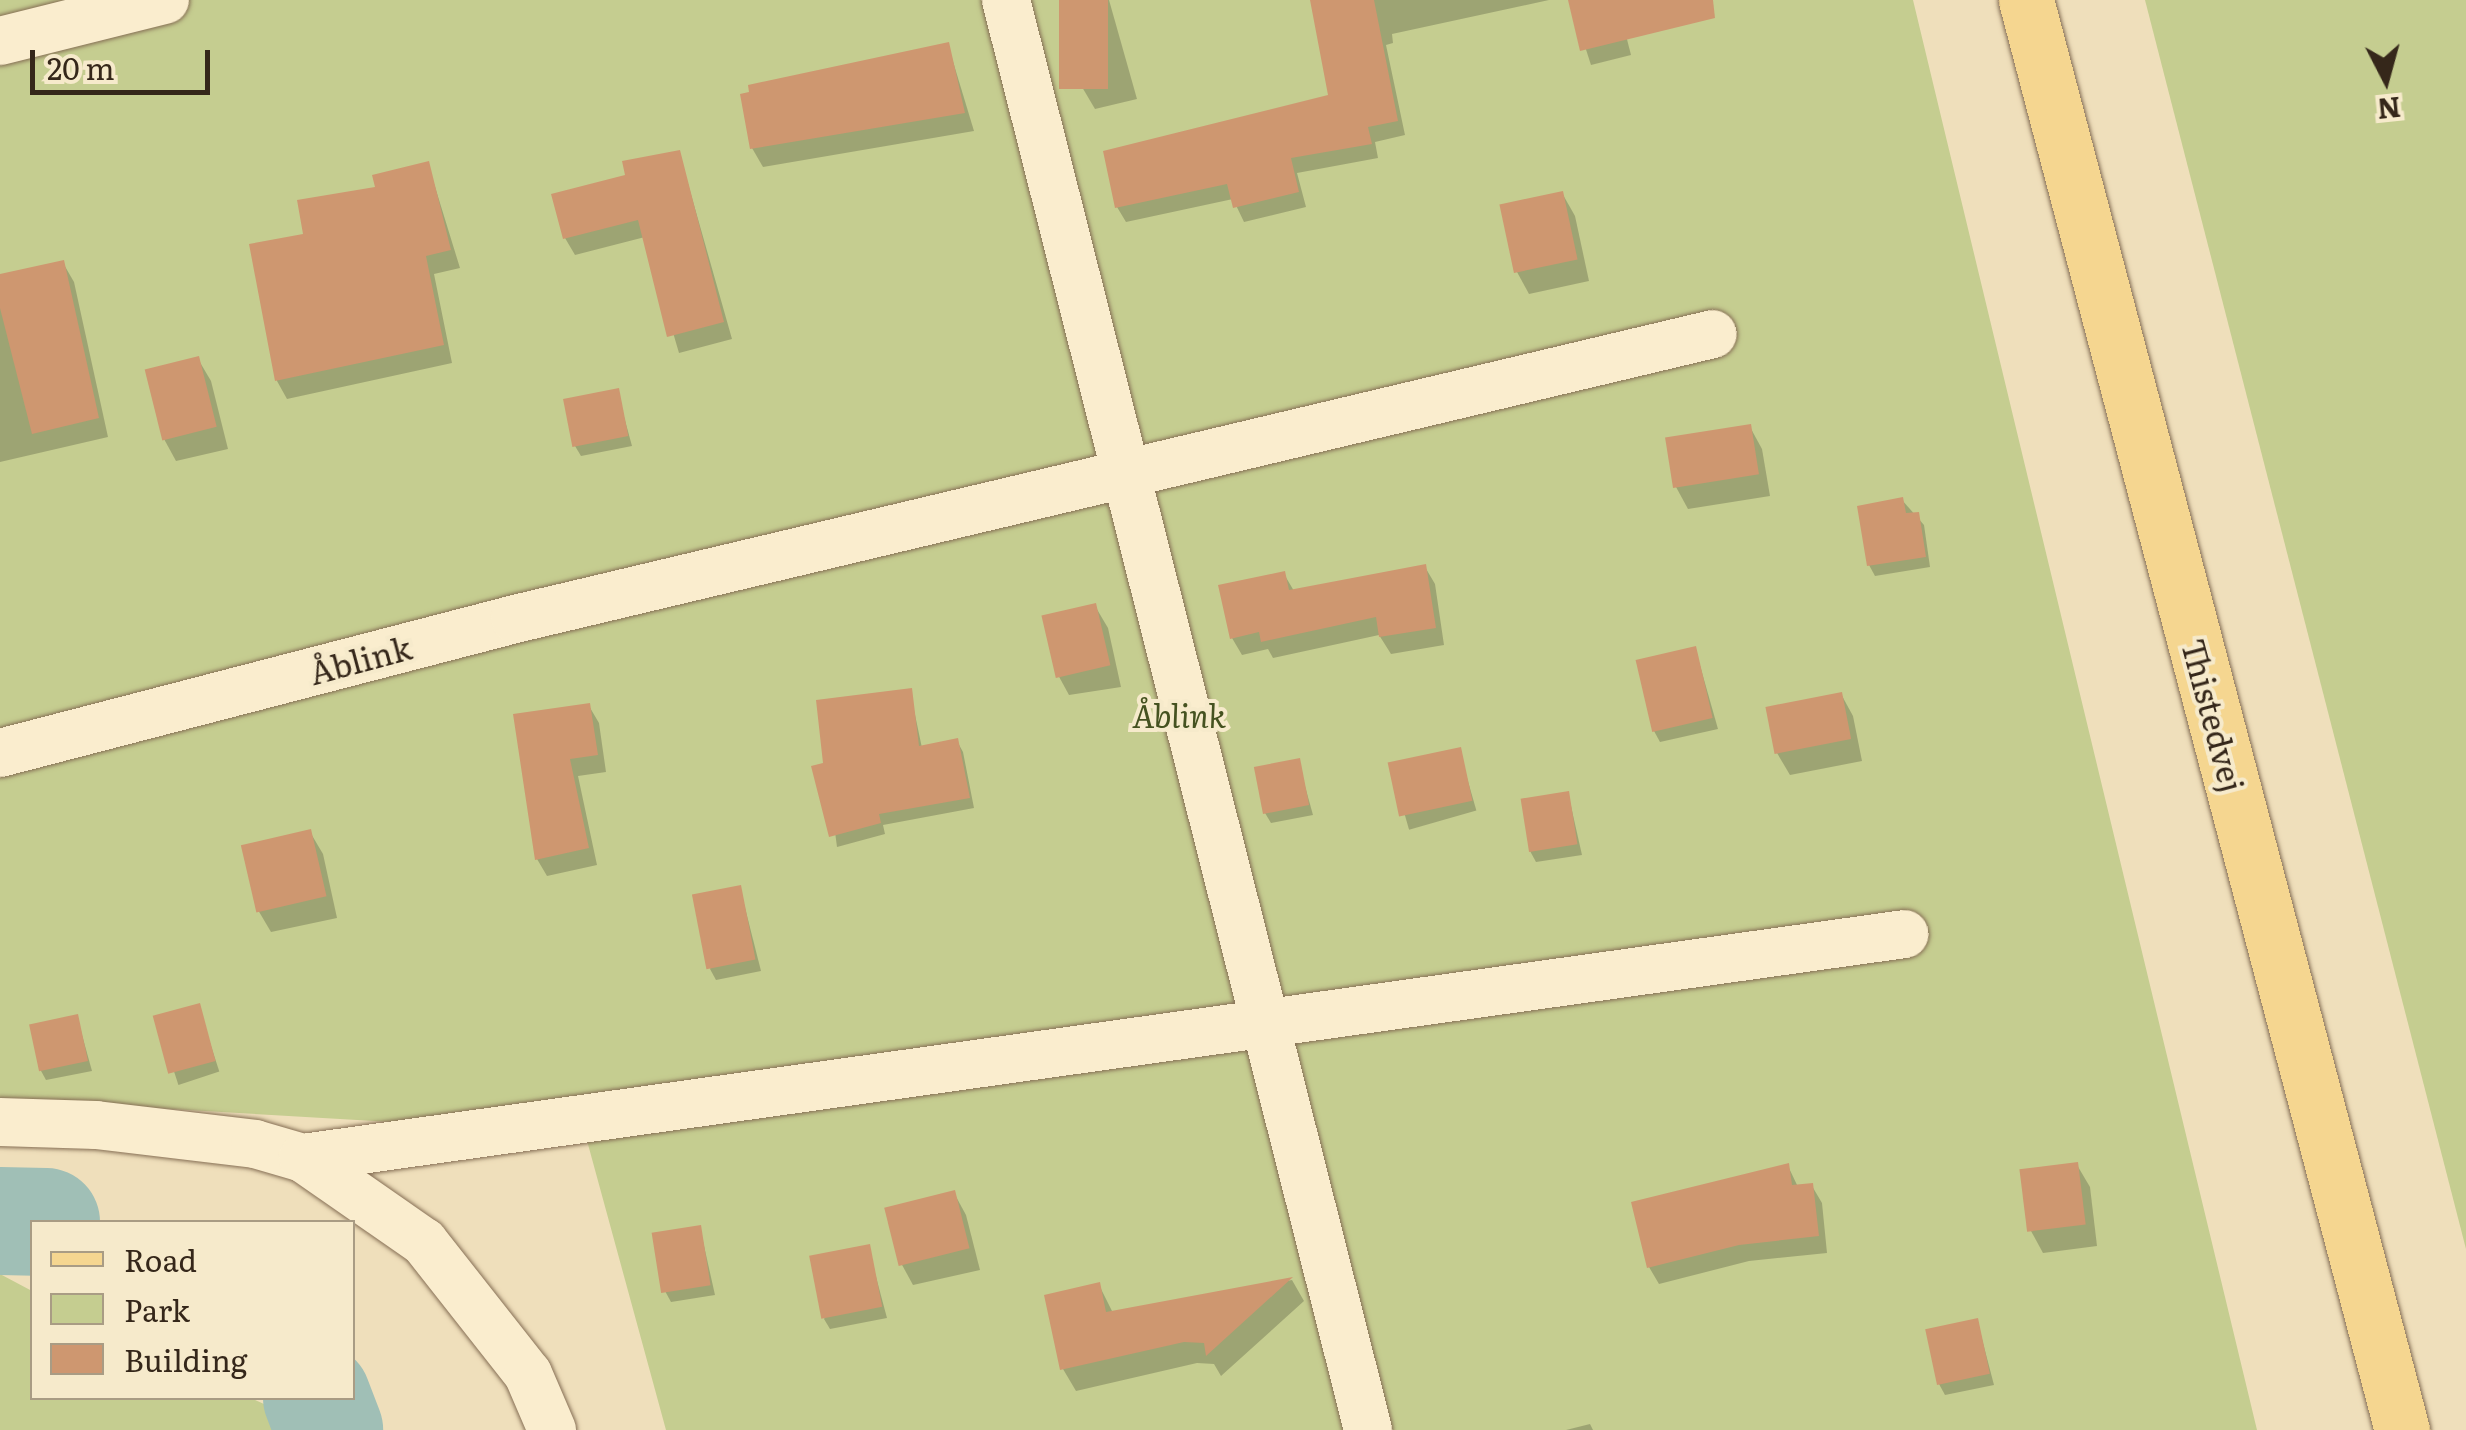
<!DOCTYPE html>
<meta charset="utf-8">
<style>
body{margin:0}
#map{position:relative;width:2466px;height:1430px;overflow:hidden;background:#efdfbb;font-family:Literata,serif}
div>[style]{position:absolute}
.green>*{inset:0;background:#c5cd90}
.shadow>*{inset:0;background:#0003;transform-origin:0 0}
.river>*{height:108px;margin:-54px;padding:0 54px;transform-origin:54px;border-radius:54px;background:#a0bfb6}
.building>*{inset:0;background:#ce9770;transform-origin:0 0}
.roads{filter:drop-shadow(0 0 2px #866f55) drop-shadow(0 0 2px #866f55)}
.street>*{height:48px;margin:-24px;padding:0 24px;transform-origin:24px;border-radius:24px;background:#faedce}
.primary>*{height:55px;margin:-27.5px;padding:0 27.5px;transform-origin:27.5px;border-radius:27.5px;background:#f5d690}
span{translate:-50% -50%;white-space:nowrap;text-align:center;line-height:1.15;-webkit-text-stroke:8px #f6eacb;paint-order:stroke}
.street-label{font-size:32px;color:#35271a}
.park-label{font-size:32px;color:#455220;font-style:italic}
.legend{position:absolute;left:30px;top:1220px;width:325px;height:180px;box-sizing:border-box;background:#f6eacb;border:2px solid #a99c84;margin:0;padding:12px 18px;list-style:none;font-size:30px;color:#35271a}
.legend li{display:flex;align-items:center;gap:20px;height:50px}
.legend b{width:50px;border:2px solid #a99c84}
.north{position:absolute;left:2336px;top:30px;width:100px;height:100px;-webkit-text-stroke:8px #f6eacb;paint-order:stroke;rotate:174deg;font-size:28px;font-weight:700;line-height:40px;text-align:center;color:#35271a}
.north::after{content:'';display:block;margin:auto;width:35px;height:45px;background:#35271a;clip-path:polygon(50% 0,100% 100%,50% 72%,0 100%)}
.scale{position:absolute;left:30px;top:50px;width:180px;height:45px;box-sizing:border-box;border:5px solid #35271a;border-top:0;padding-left:12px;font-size:30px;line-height:35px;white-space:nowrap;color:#35271a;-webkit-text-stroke:8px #f6eacb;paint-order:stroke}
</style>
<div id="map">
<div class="green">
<div style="clip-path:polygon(0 0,1913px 0,2257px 1430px,666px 1430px,577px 1104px,426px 1124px,0 1099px)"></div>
<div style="clip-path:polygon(2145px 0,2466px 0,2466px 1249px)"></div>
<div style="clip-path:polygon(0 1274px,32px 1291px,32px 1398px,251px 1398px,275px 1409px,284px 1430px,0 1430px)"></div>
</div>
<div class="shadow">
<div style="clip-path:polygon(1109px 0,1137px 99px,1095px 109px,1082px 87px,1062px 2px)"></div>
<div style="clip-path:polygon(1313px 0,1549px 0,1392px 34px,1393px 43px,1386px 45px,1405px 135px,1375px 142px,1378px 158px,1297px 173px,1306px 207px,1244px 222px,1233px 199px,1126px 222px,1117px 207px,1331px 97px)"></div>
<div style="clip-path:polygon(1570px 0,1617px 0,1631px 55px,1591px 65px)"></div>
<div style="clip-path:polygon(948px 45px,974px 131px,763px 167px,752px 148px)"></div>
<div style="clip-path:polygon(679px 152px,732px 339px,679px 353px,645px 237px,575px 255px,565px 238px,628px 177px)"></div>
<div style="clip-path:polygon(428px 164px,460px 268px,434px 274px,452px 363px,287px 399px,277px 381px,252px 246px,306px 236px)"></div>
<div style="clip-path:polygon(1562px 193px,1575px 216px,1589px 281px,1529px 294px,1517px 272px)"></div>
<div style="clip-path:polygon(63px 263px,74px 282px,108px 437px,0 462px,0 277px)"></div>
<div style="clip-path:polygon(198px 359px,211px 381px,228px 449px,176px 461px,164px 439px)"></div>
<div style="clip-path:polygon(617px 391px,632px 446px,581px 456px,575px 446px)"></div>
<div style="clip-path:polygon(1750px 427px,1762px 449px,1770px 496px,1688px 509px,1676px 487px)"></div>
<div style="clip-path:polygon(1902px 500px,1924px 525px,1930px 567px,1875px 576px,1869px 565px)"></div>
<div style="clip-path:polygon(1425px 567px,1435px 584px,1444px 645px,1391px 654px,1379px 635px,1273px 658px,1268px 649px,1242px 655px,1232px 638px,1284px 574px,1294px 591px)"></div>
<div style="clip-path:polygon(1095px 606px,1108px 628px,1121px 687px,1069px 695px,1057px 673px)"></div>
<div style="clip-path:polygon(1695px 648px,1718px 729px,1660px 742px,1654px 731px)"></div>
<div style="clip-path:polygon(910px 691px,922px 748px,957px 741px,963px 752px,974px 808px,883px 825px,885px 834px,837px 847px,826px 764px)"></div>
<div style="clip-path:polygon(1841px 694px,1853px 716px,1862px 761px,1790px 775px,1777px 753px)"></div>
<div style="clip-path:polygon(589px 706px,599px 723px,606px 772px,578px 776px,597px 865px,547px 876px,537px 859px,516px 716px)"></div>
<div style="left:1459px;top:750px;width:63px;height:70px;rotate:74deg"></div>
<div style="clip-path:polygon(1298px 761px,1313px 815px,1271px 823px,1265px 813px)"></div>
<div style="clip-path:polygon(1568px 793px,1582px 855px,1536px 862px,1530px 851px)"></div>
<div style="clip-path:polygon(310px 832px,323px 854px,337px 918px,271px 932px,258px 910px)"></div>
<div style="clip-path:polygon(740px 888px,761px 971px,716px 980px,710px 969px)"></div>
<div style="left:198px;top:1006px;width:69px;height:43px;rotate:72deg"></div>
<div style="clip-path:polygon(77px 1017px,92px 1071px,46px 1080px,40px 1069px)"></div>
<div style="clip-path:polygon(2077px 1165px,2090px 1187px,2097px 1246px,2043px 1253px,2031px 1231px)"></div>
<div style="clip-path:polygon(1788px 1166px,1798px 1187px,1812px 1186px,1822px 1203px,1827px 1253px,1749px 1261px,1659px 1284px,1649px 1267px)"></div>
<div style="clip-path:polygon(954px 1193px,966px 1215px,980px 1270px,913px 1285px,901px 1263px)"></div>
<div style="clip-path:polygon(700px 1228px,715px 1295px,671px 1302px,665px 1291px)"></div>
<div style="clip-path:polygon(868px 1247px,887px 1318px,830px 1329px,824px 1319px)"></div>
<div style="clip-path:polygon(1292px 1280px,1304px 1301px,1221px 1376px,1214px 1364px,1197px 1363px,1076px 1391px,1063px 1369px,1099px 1285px,1113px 1313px)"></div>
<div style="clip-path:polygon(1977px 1320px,1994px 1385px,1945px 1395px,1939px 1384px)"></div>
<div style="clip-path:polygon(1590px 1424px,1593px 1430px,1566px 1430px)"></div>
</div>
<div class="river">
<div style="left:0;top:1221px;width:46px;rotate:1.2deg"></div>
<div style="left:317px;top:1398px;width:34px;rotate:69deg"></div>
</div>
<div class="building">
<div style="left:1059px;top:0;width:49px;height:89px"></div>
<div style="clip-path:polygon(1310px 0,1374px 0,1398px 121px,1368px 127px,1372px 144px,1291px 158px,1299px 192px,1233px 208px,1227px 184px,1115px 208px,1103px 151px,1328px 95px)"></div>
<div style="clip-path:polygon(1568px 0,1713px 0,1715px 18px,1580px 51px)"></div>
<div style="clip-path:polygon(949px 42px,965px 113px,750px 149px,740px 94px,749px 92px,748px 85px)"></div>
<div style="clip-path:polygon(680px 150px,724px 322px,667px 337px,638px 220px,563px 239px,551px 194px,625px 175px,622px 161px)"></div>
<div style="clip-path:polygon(429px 161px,451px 250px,426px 256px,444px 345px,275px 381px,249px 244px,303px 234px,297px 200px,375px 187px,372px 175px)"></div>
<div style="left:1563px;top:191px;width:70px;height:65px;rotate:78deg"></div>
<div style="clip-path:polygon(64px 260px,99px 418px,32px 434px,0 308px,0 274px)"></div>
<div style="left:199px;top:356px;width:73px;height:56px;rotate:76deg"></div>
<div style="left:619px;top:388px;width:49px;height:57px;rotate:79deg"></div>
<div style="left:1751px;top:424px;width:51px;height:87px;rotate:81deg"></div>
<div style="clip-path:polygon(1903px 497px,1906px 513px,1919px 512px,1926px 557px,1867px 566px,1857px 506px)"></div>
<div style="clip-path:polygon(1426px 564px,1436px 628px,1379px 637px,1376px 617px,1261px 642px,1259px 632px,1230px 639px,1218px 585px,1285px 571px,1289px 590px)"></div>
<div style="left:1096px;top:603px;width:64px;height:56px;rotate:77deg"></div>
<div style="left:1696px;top:646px;width:74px;height:62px;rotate:77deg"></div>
<div style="clip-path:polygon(912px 688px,919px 746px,958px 738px,970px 798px,879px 814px,881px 823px,829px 837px,811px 766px,823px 763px,816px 700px)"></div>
<div style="left:1842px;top:692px;width:48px;height:78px;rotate:79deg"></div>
<div style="clip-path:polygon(590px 703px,598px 755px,570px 759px,589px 848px,535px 860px,513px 714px)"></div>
<div style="left:1461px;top:747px;width:55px;height:75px;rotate:78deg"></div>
<div style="left:1300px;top:758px;width:48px;height:47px;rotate:79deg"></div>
<div style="left:1569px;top:791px;width:54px;height:49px;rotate:81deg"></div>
<div style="left:311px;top:829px;width:69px;height:72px;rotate:77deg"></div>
<div style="left:741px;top:885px;width:76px;height:50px;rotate:79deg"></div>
<div style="left:200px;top:1003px;width:60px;height:49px;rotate:75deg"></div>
<div style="left:78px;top:1014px;width:48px;height:50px;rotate:78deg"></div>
<div style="left:2078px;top:1162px;width:63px;height:59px;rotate:83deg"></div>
<div style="clip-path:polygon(1789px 1163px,1792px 1185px,1813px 1183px,1819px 1236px,1739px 1245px,1647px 1268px,1631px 1202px)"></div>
<div style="left:955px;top:1190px;width:60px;height:73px;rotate:76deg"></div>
<div style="left:701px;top:1225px;width:61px;height:50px;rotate:81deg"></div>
<div style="left:870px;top:1244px;width:64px;height:62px;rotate:79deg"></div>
<div style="clip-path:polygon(1293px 1277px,1206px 1356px,1204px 1343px,1184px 1342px,1060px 1370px,1044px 1295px,1100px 1282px,1106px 1312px)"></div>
<div style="left:1978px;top:1318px;width:57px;height:54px;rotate:78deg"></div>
</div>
<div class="roads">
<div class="street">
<div style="left:1006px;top:0;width:1475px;rotate:75.79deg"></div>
<div style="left:0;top:41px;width:170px;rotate:-14deg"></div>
<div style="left:0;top:753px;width:532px;rotate:-14.58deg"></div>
<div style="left:515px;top:619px;width:1231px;rotate:-13.38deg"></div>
<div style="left:0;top:1122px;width:96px;rotate:1.8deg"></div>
<div style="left:96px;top:1125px;width:160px;rotate:6.8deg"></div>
<div style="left:255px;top:1144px;width:50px;rotate:16.3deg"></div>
<div style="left:303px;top:1158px;width:147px;rotate:34.8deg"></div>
<div style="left:424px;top:1242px;width:168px;rotate:51.8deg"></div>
<div style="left:528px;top:1374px;width:61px;rotate:66.8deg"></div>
<div style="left:303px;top:1158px;width:1617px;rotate:-7.96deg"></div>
</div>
<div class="primary">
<div style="left:2026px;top:0;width:1479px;rotate:75.27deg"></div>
</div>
</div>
<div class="street-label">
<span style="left:360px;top:659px;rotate:-15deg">Åblink</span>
<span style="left:2214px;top:715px;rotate:75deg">Thistedvej</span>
</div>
<div class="park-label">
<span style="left:1179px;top:714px">Åblink</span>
</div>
<ul class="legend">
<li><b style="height:12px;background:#f5d690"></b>Road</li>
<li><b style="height:28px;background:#c5cd90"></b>Park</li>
<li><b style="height:28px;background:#ce9770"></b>Building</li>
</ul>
<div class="north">N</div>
<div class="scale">20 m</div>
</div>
